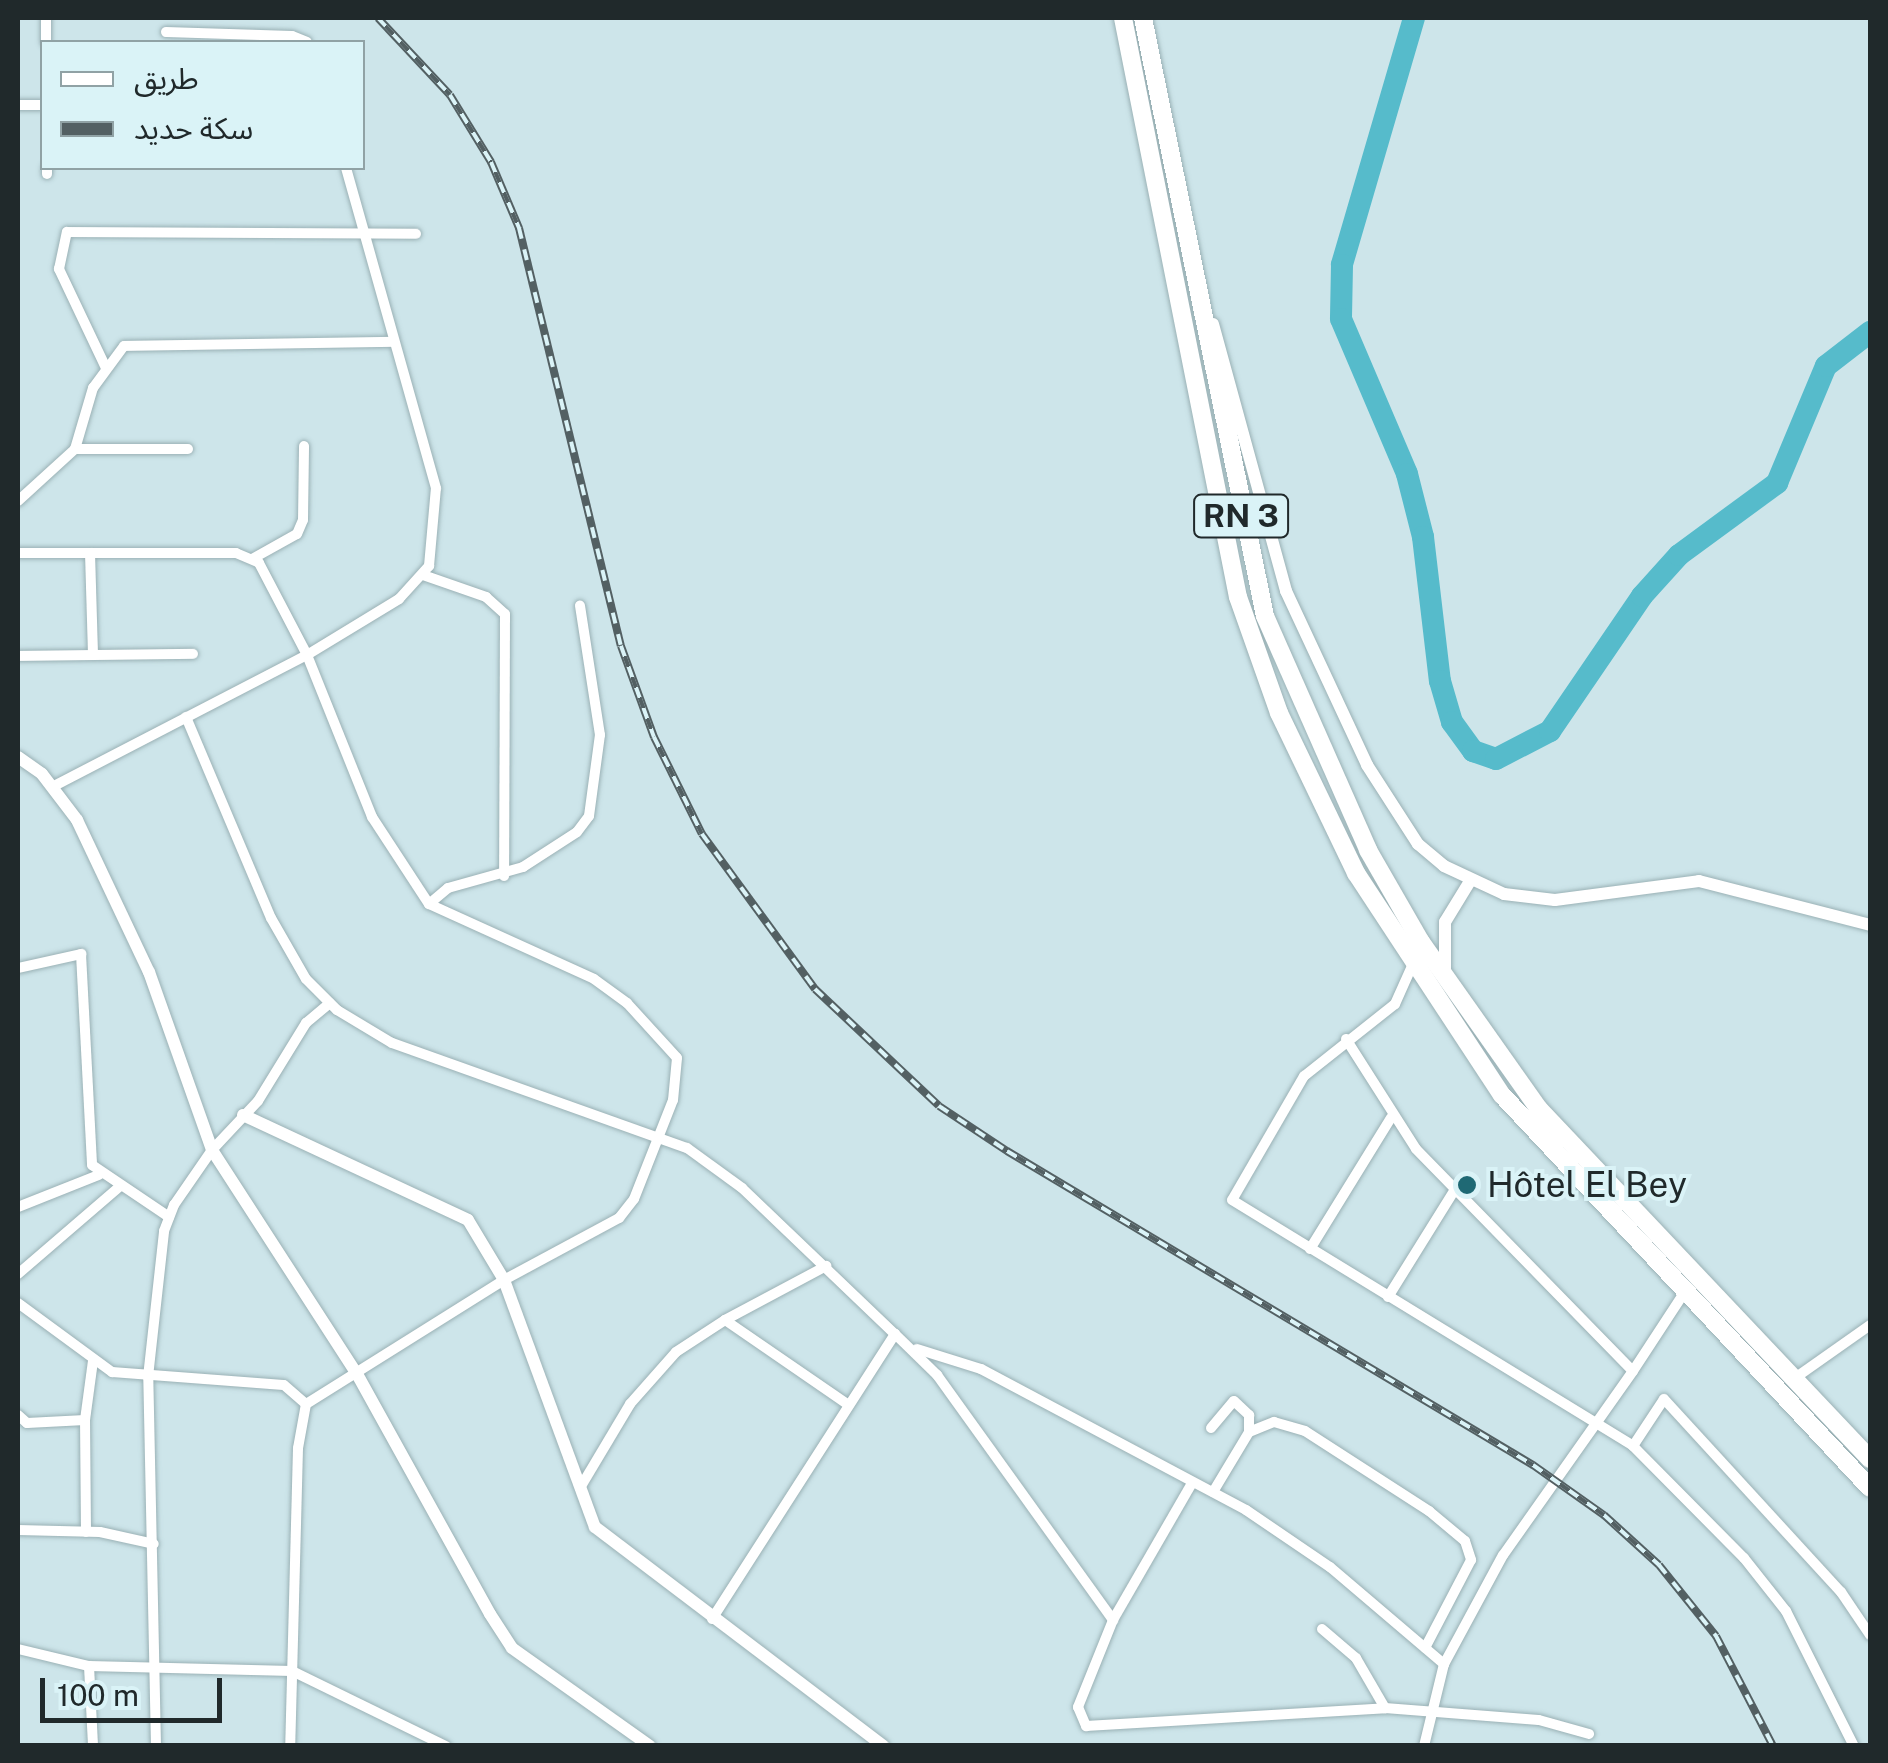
<!DOCTYPE html>
<meta charset="utf-8">
<style>
body{margin:0}
#map{position:relative;width:1888px;height:1763px;overflow:hidden;background:#cde5ea;font-family:"Public Sans","Noto Sans Arabic",sans-serif}
div>[style]{position:absolute}
.river>*{height:22px;margin:-11px;padding:0 11px;transform-origin:11px;border-radius:11px;background:#56bbcb}
.roads{filter:drop-shadow(0 0 2px #9ab1b5) drop-shadow(0 0 2px #9ab1b5)}
.minor>*{height:10px;margin:-5px;padding:0 5px;transform-origin:5px;border-radius:5px;background:#fff}
.tertiary>*{height:12px;margin:-6px;padding:0 6px;transform-origin:6px;border-radius:6px;background:#fff}
.trunk>*{height:18px;margin:-9px;padding:0 9px;transform-origin:9px;border-radius:9px;background:#fff}
.rail>*{height:8px;margin-top:-4px;transform-origin:0;background:repeating-linear-gradient(90deg,#daf3f7 0 11px,#536063 0 22px);box-sizing:border-box;border-block:2px solid #536063}
.dots>*{width:28px;height:28px;translate:-50% -50%;box-sizing:border-box;border:5px solid #daf3f7;border-radius:50%}
span{translate:-50% -50%;white-space:nowrap;text-align:center;line-height:1.15;-webkit-text-stroke:8px #daf3f7;paint-order:stroke}
.shield-label span{padding:2px 8px;background:#daf3f7;border:2px solid;border-radius:8px;-webkit-text-stroke-width:0}
.shield-label{font-size:32px;color:#20292b;font-weight:700}
.poi-label{font-size:35px;color:#20292b}
.left{translate:0 -50%;text-align:left}
.frame{position:absolute;inset:0;border:20px solid #20292b;pointer-events:none}
.legend{position:absolute;left:40px;top:40px;width:325px;height:130px;box-sizing:border-box;background:#daf3f7;border:2px solid #90a2a5;margin:0;padding:12px 18px;list-style:none;font-size:30px;color:#20292b}
.legend li{display:flex;align-items:center;gap:20px;height:50px}
.legend b{width:50px;border:2px solid #90a2a5}
.scale{position:absolute;left:40px;top:1678px;width:182px;height:45px;box-sizing:border-box;border:5px solid #20292b;border-top:0;padding-left:12px;font-size:30px;line-height:35px;white-space:nowrap;color:#20292b;-webkit-text-stroke:8px #daf3f7;paint-order:stroke}
</style>
<div id="map">
<div class="river">
<div style="left:1414px;top:18px;width:257px;rotate:106.3deg"></div>
<div style="left:1342px;top:265px;width:54px;rotate:91.1deg"></div>
<div style="left:1341px;top:319px;width:168px;rotate:66.9deg"></div>
<div style="left:1407px;top:474px;width:65px;rotate:75.7deg"></div>
<div style="left:1423px;top:537px;width:145px;rotate:83.3deg"></div>
<div style="left:1440px;top:681px;width:43px;rotate:73.7deg"></div>
<div style="left:1452px;top:722px;width:36px;rotate:54deg"></div>
<div style="left:1473px;top:751px;width:24px;rotate:19deg"></div>
<div style="left:1496px;top:759px;width:61px;rotate:-27.4deg"></div>
<div style="left:1550px;top:731px;width:163px;rotate:-55.7deg"></div>
<div style="left:1642px;top:596px;width:55px;rotate:-47.9deg"></div>
<div style="left:1679px;top:555px;width:122px;rotate:-36.3deg"></div>
<div style="left:1777px;top:483px;width:127px;rotate:-67.3deg"></div>
<div style="left:1826px;top:366px;width:56px;rotate:-37.7deg"></div>
</div>
<div class="roads">
<div class="minor">
<div style="left:46px;top:18px;width:24px;rotate:90deg"></div>
<div style="left:166px;top:32px;width:126px;rotate:1.8deg"></div>
<div style="left:292px;top:36px;width:16px;rotate:22deg"></div>
<div style="left:18px;top:105px;width:24px"></div>
<div style="left:47px;top:168px;width:6px;rotate:90deg"></div>
<div style="left:106px;top:368px;width:110px;rotate:-115.4deg"></div>
<div style="left:59px;top:269px;width:38px;rotate:-78deg"></div>
<div style="left:67px;top:232px;width:349px;rotate:0.3deg"></div>
<div style="left:75px;top:449px;width:113px"></div>
<div style="left:18px;top:501px;width:77px;rotate:-42.4deg"></div>
<div style="left:75px;top:449px;width:64px;rotate:-73.6deg"></div>
<div style="left:93px;top:388px;width:52px;rotate:-53.6deg"></div>
<div style="left:124px;top:346px;width:268px;rotate:-0.9deg"></div>
<div style="left:18px;top:553px;width:218px"></div>
<div style="left:236px;top:553px;width:25px;rotate:23deg"></div>
<div style="left:259px;top:563px;width:104px;rotate:62.4deg"></div>
<div style="left:307px;top:655px;width:175px;rotate:68.1deg"></div>
<div style="left:372px;top:817px;width:104px;rotate:56.8deg"></div>
<div style="left:429px;top:904px;width:181px;rotate:24.4deg"></div>
<div style="left:594px;top:979px;width:41px;rotate:36deg"></div>
<div style="left:627px;top:1003px;width:74px;rotate:47.7deg"></div>
<div style="left:677px;top:1058px;width:42px;rotate:95.4deg"></div>
<div style="left:673px;top:1100px;width:106px;rotate:111.5deg"></div>
<div style="left:634px;top:1199px;width:24px;rotate:128deg"></div>
<div style="left:619px;top:1218px;width:131px;rotate:151.7deg"></div>
<div style="left:504px;top:1280px;width:234px;rotate:147.9deg"></div>
<div style="left:306px;top:1404px;width:45px;rotate:100.3deg"></div>
<div style="left:298px;top:1448px;width:298px;rotate:91.5deg"></div>
<div style="left:90px;top:553px;width:102px;rotate:88.3deg"></div>
<div style="left:252px;top:559px;width:51px;rotate:-29.1deg"></div>
<div style="left:297px;top:534px;width:15px;rotate:-67deg"></div>
<div style="left:303px;top:520px;width:74px;rotate:-89.2deg"></div>
<div style="left:423px;top:575px;width:67px;rotate:19.2deg"></div>
<div style="left:486px;top:597px;width:25px;rotate:42deg"></div>
<div style="left:505px;top:614px;width:262px;rotate:90.2deg"></div>
<div style="left:18px;top:656px;width:175px;rotate:-0.7deg"></div>
<div style="left:186px;top:717px;width:218px;rotate:67.1deg"></div>
<div style="left:271px;top:918px;width:70px;rotate:60.2deg"></div>
<div style="left:306px;top:979px;width:44px;rotate:45deg"></div>
<div style="left:337px;top:1010px;width:64px;rotate:31deg"></div>
<div style="left:392px;top:1043px;width:313px;rotate:19.6deg"></div>
<div style="left:687px;top:1148px;width:68px;rotate:36deg"></div>
<div style="left:742px;top:1188px;width:211px;rotate:43.7deg"></div>
<div style="left:54px;top:786px;width:285px;rotate:-27.4deg"></div>
<div style="left:307px;top:655px;width:108px;rotate:-31.3deg"></div>
<div style="left:399px;top:599px;width:45px;rotate:-47.7deg"></div>
<div style="left:429px;top:566px;width:78px;rotate:-84.9deg"></div>
<div style="left:436px;top:488px;width:332px;rotate:-105.7deg"></div>
<div style="left:429px;top:904px;width:25px;rotate:-40deg"></div>
<div style="left:448px;top:888px;width:78px;rotate:-15.6deg"></div>
<div style="left:523px;top:867px;width:64px;rotate:-32.9deg"></div>
<div style="left:577px;top:832px;width:20px;rotate:-53deg"></div>
<div style="left:589px;top:816px;width:82px;rotate:-82.3deg"></div>
<div style="left:600px;top:735px;width:131px;rotate:-98.8deg"></div>
<div style="left:1412px;top:966px;width:42px;rotate:114.1deg"></div>
<div style="left:1395px;top:1004px;width:116px;rotate:141.6deg"></div>
<div style="left:1304px;top:1076px;width:143px;rotate:120.1deg"></div>
<div style="left:1232px;top:1200px;width:470px;rotate:31.5deg"></div>
<div style="left:1633px;top:1446px;width:158px;rotate:45.3deg"></div>
<div style="left:1744px;top:1558px;width:68px;rotate:51.6deg"></div>
<div style="left:1786px;top:1611px;width:151px;rotate:63.3deg"></div>
<div style="left:18px;top:968px;width:65px;rotate:-12.5deg"></div>
<div style="left:81px;top:954px;width:211px;rotate:87deg"></div>
<div style="left:92px;top:1165px;width:93px;rotate:34deg"></div>
<div style="left:1346px;top:1039px;width:130px;rotate:57.5deg"></div>
<div style="left:1416px;top:1149px;width:310px;rotate:45.7deg"></div>
<div style="left:1633px;top:1371px;width:225px;rotate:125.2deg"></div>
<div style="left:1503px;top:1555px;width:124px;rotate:118.4deg"></div>
<div style="left:1444px;top:1664px;width:84px;rotate:103.7deg"></div>
<div style="left:18px;top:1207px;width:87px;rotate:-21.6deg"></div>
<div style="left:1310px;top:1249px;width:154px;rotate:-58.3deg"></div>
<div style="left:18px;top:1274px;width:133px;rotate:-40.7deg"></div>
<div style="left:1388px;top:1297px;width:125px;rotate:-58.1deg"></div>
<div style="left:18px;top:1303px;width:117px;rotate:36.3deg"></div>
<div style="left:112px;top:1372px;width:172px;rotate:4.3deg"></div>
<div style="left:284px;top:1385px;width:29px;rotate:41deg"></div>
<div style="left:725px;top:1320px;width:115px;rotate:-28.1deg"></div>
<div style="left:917px;top:1349px;width:67px;rotate:17.4deg"></div>
<div style="left:981px;top:1369px;width:300px;rotate:28deg"></div>
<div style="left:1246px;top:1510px;width:102px;rotate:34.2deg"></div>
<div style="left:1330px;top:1567px;width:150px;rotate:40.4deg"></div>
<div style="left:1633px;top:1371px;width:97px;rotate:-56.8deg"></div>
<div style="left:1795px;top:1378px;width:92px;rotate:-35.2deg"></div>
<div style="left:18px;top:1415px;width:12px;rotate:42deg"></div>
<div style="left:27px;top:1423px;width:58px;rotate:-3deg"></div>
<div style="left:1211px;top:1428px;width:35px;rotate:-50deg"></div>
<div style="left:1234px;top:1401px;width:21px;rotate:43deg"></div>
<div style="left:1249px;top:1415px;width:17px;rotate:90deg"></div>
<div style="left:1633px;top:1446px;width:56px;rotate:-56.6deg"></div>
<div style="left:1664px;top:1399px;width:262px;rotate:47.5deg"></div>
<div style="left:1841px;top:1592px;width:52px;rotate:56deg"></div>
<div style="left:580px;top:1488px;width:98px;rotate:-59.2deg"></div>
<div style="left:630px;top:1404px;width:69px;rotate:-48.5deg"></div>
<div style="left:676px;top:1352px;width:59px;rotate:-33.1deg"></div>
<div style="left:725px;top:1320px;width:148px;rotate:34.5deg"></div>
<div style="left:1213px;top:1492px;width:70px;rotate:-59deg"></div>
<div style="left:1249px;top:1432px;width:27px;rotate:-22deg"></div>
<div style="left:1274px;top:1422px;width:32px;rotate:16deg"></div>
<div style="left:1305px;top:1431px;width:148px;rotate:32.8deg"></div>
<div style="left:1429px;top:1511px;width:47px;rotate:39.8deg"></div>
<div style="left:1465px;top:1541px;width:20px;rotate:72deg"></div>
<div style="left:1471px;top:1560px;width:99px;rotate:117.6deg"></div>
<div style="left:18px;top:1530px;width:82px;rotate:1.4deg"></div>
<div style="left:100px;top:1532px;width:55px;rotate:12.5deg"></div>
<div style="left:86px;top:1532px;width:112px;rotate:-90.5deg"></div>
<div style="left:85px;top:1420px;width:60px;rotate:-82.3deg"></div>
<div style="left:712px;top:1619px;width:339px;rotate:-57.3deg"></div>
<div style="left:895px;top:1334px;width:59px;rotate:44.3deg"></div>
<div style="left:937px;top:1375px;width:302px;rotate:54.3deg"></div>
<div style="left:1113px;top:1620px;width:94px;rotate:111.9deg"></div>
<div style="left:1078px;top:1707px;width:21px;rotate:67deg"></div>
<div style="left:1086px;top:1726px;width:300px;rotate:-3.4deg"></div>
<div style="left:1385px;top:1708px;width:154px;rotate:4.5deg"></div>
<div style="left:1539px;top:1720px;width:52px;rotate:15.6deg"></div>
<div style="left:1113px;top:1620px;width:158px;rotate:-60deg"></div>
<div style="left:1322px;top:1629px;width:45px;rotate:40.5deg"></div>
<div style="left:1356px;top:1658px;width:58px;rotate:59.9deg"></div>
<div style="left:18px;top:1649px;width:73px;rotate:13.5deg"></div>
<div style="left:89px;top:1666px;width:203px;rotate:1.4deg"></div>
<div style="left:292px;top:1671px;width:171px;rotate:26deg"></div>
<div style="left:89px;top:1666px;width:80px;rotate:87.1deg"></div>
<div style="left:156px;top:1746px;width:369px;rotate:-91.2deg"></div>
<div style="left:148px;top:1377px;width:147px;rotate:-83.7deg"></div>
<div style="left:164px;top:1231px;width:28px;rotate:-69deg"></div>
<div style="left:174px;top:1205px;width:67px;rotate:-55.4deg"></div>
<div style="left:212px;top:1150px;width:67px;rotate:-46.8deg"></div>
<div style="left:258px;top:1101px;width:92px;rotate:-58.4deg"></div>
<div style="left:306px;top:1023px;width:31px;rotate:-40deg"></div>
</div>
<div class="tertiary">
<div style="left:1213px;top:324px;width:277px;rotate:74.7deg"></div>
<div style="left:1286px;top:591px;width:192px;rotate:65deg"></div>
<div style="left:1367px;top:765px;width:94px;rotate:57.2deg"></div>
<div style="left:1418px;top:844px;width:34px;rotate:40deg"></div>
<div style="left:1444px;top:866px;width:66px;rotate:25deg"></div>
<div style="left:1504px;top:894px;width:51px;rotate:6.7deg"></div>
<div style="left:1555px;top:900px;width:145px;rotate:-7.5deg"></div>
<div style="left:1699px;top:881px;width:177px;rotate:14.4deg"></div>
<div style="left:18px;top:757px;width:29px;rotate:35deg"></div>
<div style="left:42px;top:774px;width:58px;rotate:52.7deg"></div>
<div style="left:77px;top:820px;width:168px;rotate:64.7deg"></div>
<div style="left:149px;top:972px;width:189px;rotate:70.5deg"></div>
<div style="left:212px;top:1150px;width:267px;rotate:57.1deg"></div>
<div style="left:357px;top:1374px;width:274px;rotate:61deg"></div>
<div style="left:490px;top:1614px;width:40px;rotate:57.1deg"></div>
<div style="left:512px;top:1648px;width:169px;rotate:35.4deg"></div>
<div style="left:1445px;top:975px;width:53px;rotate:-90deg"></div>
<div style="left:1445px;top:922px;width:48px;rotate:-58.6deg"></div>
<div style="left:243px;top:1115px;width:248px;rotate:25deg"></div>
<div style="left:468px;top:1220px;width:70px;rotate:59deg"></div>
<div style="left:504px;top:1280px;width:263px;rotate:69.8deg"></div>
<div style="left:595px;top:1527px;width:362px;rotate:37.2deg"></div>
</div>
<div class="trunk">
<div style="left:1123px;top:18px;width:590px;rotate:78.77deg"></div>
<div style="left:1238px;top:597px;width:123px;rotate:70.5deg"></div>
<div style="left:1279px;top:713px;width:178px;rotate:64.3deg"></div>
<div style="left:1356px;top:873px;width:266px;rotate:56.7deg"></div>
<div style="left:1502px;top:1095px;width:538px;rotate:46.88deg"></div>
<div style="left:1143px;top:18px;width:610px;rotate:78.47deg"></div>
<div style="left:1265px;top:616px;width:256px;rotate:66.2deg"></div>
<div style="left:1368px;top:850px;width:106px;rotate:60.1deg"></div>
<div style="left:1421px;top:942px;width:204px;rotate:54.8deg"></div>
<div style="left:1539px;top:1109px;width:482px;rotate:46.6deg"></div>
</div>
</div>
<div class="rail">
<div style="left:378px;top:18px;width:105px;rotate:46.9deg"></div>
<div style="left:450px;top:95px;width:79px;rotate:58.5deg"></div>
<div style="left:491px;top:162px;width:72px;rotate:67deg"></div>
<div style="left:519px;top:228px;width:430px;rotate:76.3deg"></div>
<div style="left:621px;top:646px;width:97px;rotate:70.1deg"></div>
<div style="left:654px;top:737px;width:108px;rotate:63.7deg"></div>
<div style="left:702px;top:834px;width:192px;rotate:53.9deg"></div>
<div style="left:815px;top:989px;width:170px;rotate:43.3deg"></div>
<div style="left:939px;top:1106px;width:82px;rotate:33.5deg"></div>
<div style="left:1007px;top:1151px;width:613px;rotate:30.84deg"></div>
<div style="left:1533px;top:1465px;width:87px;rotate:35.2deg"></div>
<div style="left:1604px;top:1515px;width:74px;rotate:42.3deg"></div>
<div style="left:1659px;top:1565px;width:91px;rotate:51.2deg"></div>
<div style="left:1716px;top:1636px;width:124px;rotate:62.6deg"></div>
</div>
<div class="dots">
<div style="left:1467px;top:1185px;background:#1f6974"></div>
</div>
<div class="shield-label">
<span style="left:1241px;top:516px">RN 3</span>
</div>
<div class="poi-label">
<span class="left" style="left:1487px;top:1185px">Hôtel El Bey</span>
</div>
<div class="frame"></div>
<ul class="legend">
<li><b style="height:12px;background:#fff"></b>طريق</li>
<li><b style="height:12px;background:#536063"></b>سكة حديد</li>
</ul>
<div class="scale">100 m</div>
</div>
